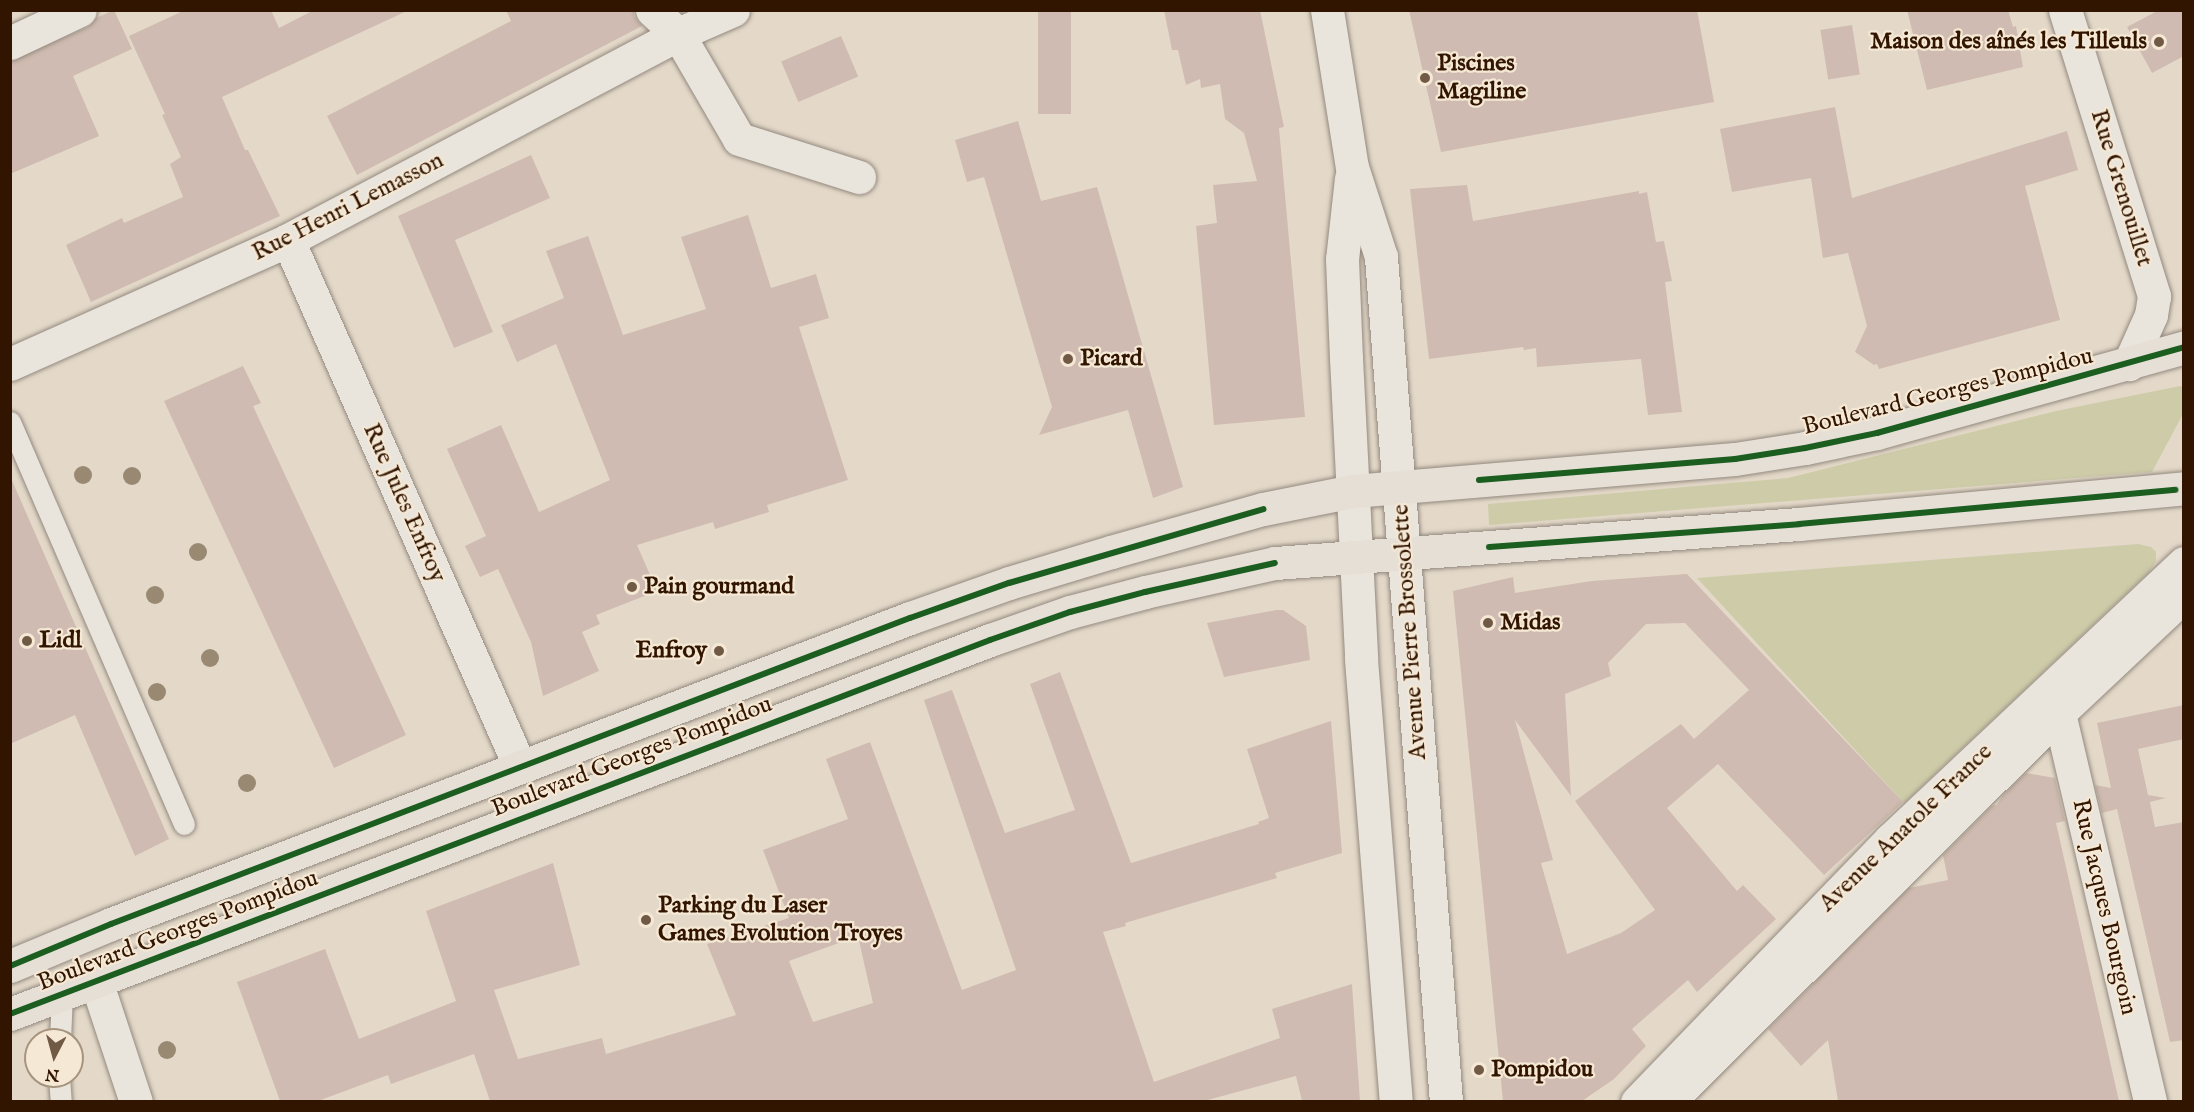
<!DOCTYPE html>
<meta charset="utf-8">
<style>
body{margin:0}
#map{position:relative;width:2194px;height:1112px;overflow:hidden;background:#e4d9c9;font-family:"IM FELL English",serif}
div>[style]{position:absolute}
.green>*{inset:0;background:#cecba9}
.building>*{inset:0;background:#cfbbb1;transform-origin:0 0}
.roads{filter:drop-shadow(0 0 2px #93897e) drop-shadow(0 0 2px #93897e)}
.lane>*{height:21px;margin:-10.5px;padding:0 10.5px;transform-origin:10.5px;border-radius:10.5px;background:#e9e4dc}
.street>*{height:33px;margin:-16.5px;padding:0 16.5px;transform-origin:16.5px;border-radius:16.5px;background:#e9e4dc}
.secondary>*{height:33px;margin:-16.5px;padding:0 16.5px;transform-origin:16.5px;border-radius:16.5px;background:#e9e4dc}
.primary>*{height:33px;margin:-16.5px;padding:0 16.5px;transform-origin:16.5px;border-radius:16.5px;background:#e6dfd6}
.cycleway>*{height:6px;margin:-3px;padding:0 3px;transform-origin:3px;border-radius:3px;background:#1b5e20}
.trees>*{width:18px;height:18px;margin:-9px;border-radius:50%;background:#998972}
.dots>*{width:16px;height:16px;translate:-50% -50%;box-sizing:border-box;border:3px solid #f5e8d4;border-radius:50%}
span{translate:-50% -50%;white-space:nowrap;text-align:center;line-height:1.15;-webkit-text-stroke:4.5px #f5e8d4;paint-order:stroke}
.poi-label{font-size:24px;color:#321500;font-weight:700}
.right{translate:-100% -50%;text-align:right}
.left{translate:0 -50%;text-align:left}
.street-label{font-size:24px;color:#321500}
.frame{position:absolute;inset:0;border:12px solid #321500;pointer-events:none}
.north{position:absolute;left:24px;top:1028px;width:60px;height:60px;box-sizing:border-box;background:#f5e8d4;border:2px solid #a7947f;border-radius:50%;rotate:186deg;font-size:16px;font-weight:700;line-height:24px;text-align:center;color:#321500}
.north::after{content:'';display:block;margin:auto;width:21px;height:27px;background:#705a46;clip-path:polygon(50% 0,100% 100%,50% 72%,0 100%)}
</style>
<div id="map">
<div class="green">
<div style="clip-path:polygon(2180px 386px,2183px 387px,2183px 414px,2152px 472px,1489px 525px,1488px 504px,1788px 478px,2056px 411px)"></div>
<div style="clip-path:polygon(2138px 544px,2151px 547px,2156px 552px,2156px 561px,2149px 572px,1904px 803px,1697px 578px)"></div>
</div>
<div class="building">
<div style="clip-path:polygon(114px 10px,132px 49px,73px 76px,99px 136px,10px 174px,10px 61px,88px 27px,96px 18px)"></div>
<div style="clip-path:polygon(185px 10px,271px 10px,279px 28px,314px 10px,409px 10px,222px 97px,245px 150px,248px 150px,280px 216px,91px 302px,66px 245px,122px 218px,124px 223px,183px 197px,170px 164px,181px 157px,162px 115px,165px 114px,129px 36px)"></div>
<div style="clip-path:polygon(506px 10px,634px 10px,634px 16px,642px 26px,357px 175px,327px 116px,511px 21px)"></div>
<div style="left:1038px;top:10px;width:33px;height:104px"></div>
<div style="clip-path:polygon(1164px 10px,1260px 10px,1284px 127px,1279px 128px,1305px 417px,1214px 425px,1196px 226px,1217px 223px,1213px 185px,1257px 181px,1244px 133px,1225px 119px,1220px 84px,1201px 88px,1200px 79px,1186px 85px,1178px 50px,1172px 50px)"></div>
<div style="clip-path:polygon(1409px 10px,1697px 10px,1714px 102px,1441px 152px)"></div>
<div style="clip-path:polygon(1907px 10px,2008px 10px,2013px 27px,2016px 26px,2023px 67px,1927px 90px)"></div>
<div style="clip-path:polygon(2159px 10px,2184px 10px,2184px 56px,2152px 73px,2127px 27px)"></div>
<div style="left:1852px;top:25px;width:50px;height:32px;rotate:81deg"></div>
<div style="left:841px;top:36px;width:44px;height:65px;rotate:67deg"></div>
<div style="clip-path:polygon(1835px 107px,1852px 198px,2067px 131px,2078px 170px,2025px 186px,2060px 320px,1879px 369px,1877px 364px,1874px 365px,1855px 352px,1867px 326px,1848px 253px,1823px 258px,1811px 178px,1732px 192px,1720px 129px)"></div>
<div style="clip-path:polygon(1018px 121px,1041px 201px,1097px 187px,1183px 487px,1153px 498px,1128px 410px,1039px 435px,1052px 407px,984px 177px,967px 182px,955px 140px)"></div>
<div style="clip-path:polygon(531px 155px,550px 198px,455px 240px,493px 332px,454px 348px,398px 216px)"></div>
<div style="clip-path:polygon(1467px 185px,1473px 221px,1639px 191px,1639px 194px,1647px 192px,1656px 242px,1664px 241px,1672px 281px,1665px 282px,1682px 412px,1648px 415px,1641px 359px,1537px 367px,1536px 348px,1524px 350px,1523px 347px,1429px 359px,1410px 189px)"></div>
<div style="clip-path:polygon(748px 215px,771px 288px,816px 274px,829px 318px,799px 327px,848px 480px,767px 505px,769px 512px,715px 529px,713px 522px,637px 545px,657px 591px,596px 615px,600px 624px,582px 632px,599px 671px,543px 696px,531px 642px,498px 569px,480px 577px,465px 546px,486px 536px,447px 449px,501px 425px,539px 512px,610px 480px,556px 344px,517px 362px,501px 325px,564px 298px,546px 251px,588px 236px,623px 335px,706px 309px,681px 237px)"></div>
<div style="clip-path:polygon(243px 366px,261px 403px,253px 406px,406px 735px,334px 768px,164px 401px)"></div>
<div style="clip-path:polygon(10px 476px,169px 839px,135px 856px,75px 715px,10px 744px)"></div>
<div style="clip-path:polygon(evenodd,1687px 574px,1903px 802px,1824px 875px,1718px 764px,1667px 808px,1737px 891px,1743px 885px,1776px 919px,1697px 992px,1688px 980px,1632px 1029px,1646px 1046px,1614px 1079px,1582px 1101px,1503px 1101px,1453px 591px,1513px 577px,1515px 593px,1592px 581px,1687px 574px,1685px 623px,1749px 690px,1694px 739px,1681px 724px,1575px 801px,1655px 910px,1621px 933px,1567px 954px,1541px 863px,1553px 860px,1515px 720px,1571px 796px,1565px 694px,1611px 676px,1608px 663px,1646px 624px,1685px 623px)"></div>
<div style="clip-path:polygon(1276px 610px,1283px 610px,1306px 626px,1310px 660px,1224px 677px,1207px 623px)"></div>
<div style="clip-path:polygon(evenodd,1060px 672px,1131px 863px,1259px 824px,1258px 822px,1269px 818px,1247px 749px,1331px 721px,1342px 853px,1275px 873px,1277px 878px,1125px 923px,1126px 926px,1103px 932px,1154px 1082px,1280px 1038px,1272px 1009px,1352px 984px,1360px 1101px,1302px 1101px,1296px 1076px,1204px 1101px,490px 1101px,474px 1054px,391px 1084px,388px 1075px,318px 1101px,280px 1101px,237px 982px,325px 949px,359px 1039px,456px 1001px,426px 911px,553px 863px,580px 965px,494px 990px,518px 1059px,602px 1038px,606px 1054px,736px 1015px,707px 944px,789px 918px,763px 850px,848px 819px,826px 759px,870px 742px,962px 990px,1016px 970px,924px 700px,952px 690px,1005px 833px,1075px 810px,1030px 684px,1060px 672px,858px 936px,873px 1003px,813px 1022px,789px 961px,858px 936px)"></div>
<div style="clip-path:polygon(2184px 705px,2184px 739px,2138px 749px,2148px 795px,2166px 798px,2150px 802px,2155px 827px,2184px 822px,2184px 1040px,2170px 1042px,2117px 809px,2102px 813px,2095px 785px,2111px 788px,2097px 723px)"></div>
<div style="clip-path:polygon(2026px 773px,2055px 778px,2065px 821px,2056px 823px,2119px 1101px,1838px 1101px,1828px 1040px,1801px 1066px,1768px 1029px,1909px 888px,1948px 880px,1943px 855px,1992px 806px,1997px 805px,2003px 795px)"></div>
</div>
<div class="roads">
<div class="lane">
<div style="left:10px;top:422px;width:438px;rotate:66.6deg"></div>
<div style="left:60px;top:1040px;width:46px;rotate:-87.5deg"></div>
<div style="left:59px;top:1076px;width:26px;rotate:86deg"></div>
</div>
<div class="street">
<div style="left:652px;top:10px;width:35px;rotate:43deg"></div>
<div style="left:678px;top:34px;width:121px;rotate:59.8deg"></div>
<div style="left:739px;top:139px;width:126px;rotate:17.6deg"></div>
<div style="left:2065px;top:10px;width:300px;rotate:72.7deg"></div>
<div style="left:2154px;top:296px;width:19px;rotate:99deg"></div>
<div style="left:2151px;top:315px;width:54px;rotate:114.2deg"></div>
<div style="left:10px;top:43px;width:77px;rotate:-25.2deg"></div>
<div style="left:288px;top:240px;width:576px;rotate:66.24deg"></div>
<div style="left:10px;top:364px;width:304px;rotate:-24deg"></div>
<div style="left:288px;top:240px;width:441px;rotate:-27.8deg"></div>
<div style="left:678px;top:34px;width:60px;rotate:-23.6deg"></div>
<div style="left:2059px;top:713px;width:400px;rotate:76.8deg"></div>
<div style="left:96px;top:981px;width:127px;rotate:71.7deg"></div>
<div style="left:1637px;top:1102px;width:364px;rotate:-46deg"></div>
<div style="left:1890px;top:840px;width:404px;rotate:-43.3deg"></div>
<div style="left:1668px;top:1102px;width:552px;rotate:-44.85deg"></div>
<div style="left:2059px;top:713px;width:172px;rotate:-43.3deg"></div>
</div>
<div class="secondary">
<div style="left:1327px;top:10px;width:159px;rotate:81deg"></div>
<div style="left:1352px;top:167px;width:95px;rotate:72.1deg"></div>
<div style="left:1381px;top:257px;width:847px;rotate:85.6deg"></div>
<div style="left:1351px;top:178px;width:81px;rotate:96.3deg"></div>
<div style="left:1342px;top:259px;width:99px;rotate:87.7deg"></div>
<div style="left:1346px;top:358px;width:301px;rotate:87.1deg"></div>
<div style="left:1361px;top:659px;width:444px;rotate:85.5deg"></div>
</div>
<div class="primary">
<div style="left:10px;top:966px;width:109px;rotate:-22.6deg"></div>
<div style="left:111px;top:924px;width:856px;rotate:-20.96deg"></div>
<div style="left:910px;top:618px;width:105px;rotate:-19.5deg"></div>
<div style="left:1009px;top:583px;width:107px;rotate:-16.9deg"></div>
<div style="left:1111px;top:552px;width:158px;rotate:-15.8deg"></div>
<div style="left:1263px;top:509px;width:92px;rotate:-11.3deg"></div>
<div style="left:1353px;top:491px;width:383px;rotate:-4.8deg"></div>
<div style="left:1735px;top:459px;width:71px;rotate:-8.9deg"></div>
<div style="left:1805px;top:448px;width:74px;rotate:-11.8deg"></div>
<div style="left:1877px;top:433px;width:319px;rotate:-15.6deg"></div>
<div style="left:10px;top:1014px;width:1049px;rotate:-20.89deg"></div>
<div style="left:990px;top:640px;width:85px;rotate:-19.3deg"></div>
<div style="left:1070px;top:612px;width:78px;rotate:-14.9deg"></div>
<div style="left:1145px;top:592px;width:133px;rotate:-12.6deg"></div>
<div style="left:1275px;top:563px;width:525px;rotate:-4.26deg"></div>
<div style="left:1799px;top:524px;width:387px;rotate:-5.3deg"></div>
</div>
</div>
<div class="cycleway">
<div style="left:1479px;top:480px;width:257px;rotate:-4.7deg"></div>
<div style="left:1735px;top:459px;width:71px;rotate:-8.9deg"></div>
<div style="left:1805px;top:448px;width:74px;rotate:-11.8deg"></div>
<div style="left:1877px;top:433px;width:319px;rotate:-15.6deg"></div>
<div style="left:1489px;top:547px;width:311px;rotate:-4.2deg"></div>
<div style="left:1799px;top:524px;width:378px;rotate:-5.2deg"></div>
<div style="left:10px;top:966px;width:109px;rotate:-22.6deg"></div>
<div style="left:111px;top:924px;width:856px;rotate:-20.96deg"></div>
<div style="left:910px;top:618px;width:105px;rotate:-19.5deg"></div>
<div style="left:1009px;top:583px;width:265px;rotate:-16.2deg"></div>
<div style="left:10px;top:1014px;width:1049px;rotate:-20.89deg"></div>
<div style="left:990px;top:640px;width:85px;rotate:-19.3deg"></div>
<div style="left:1070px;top:612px;width:78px;rotate:-14.9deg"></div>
<div style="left:1145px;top:592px;width:133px;rotate:-12.6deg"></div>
</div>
<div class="trees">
<div style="left:83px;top:475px"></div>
<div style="left:132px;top:476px"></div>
<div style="left:198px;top:552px"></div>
<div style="left:155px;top:595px"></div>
<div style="left:210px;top:658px"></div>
<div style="left:157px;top:692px"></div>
<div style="left:247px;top:783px"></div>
<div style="left:167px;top:1050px"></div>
</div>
<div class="dots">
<div style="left:2159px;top:42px;background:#705a46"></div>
<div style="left:1425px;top:78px;background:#705a46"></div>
<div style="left:1068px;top:359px;background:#705a46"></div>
<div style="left:632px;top:587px;background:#705a46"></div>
<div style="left:1488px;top:623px;background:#705a46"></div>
<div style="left:27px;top:641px;background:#705a46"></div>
<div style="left:719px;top:651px;background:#705a46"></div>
<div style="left:646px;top:920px;background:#705a46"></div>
<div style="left:1479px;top:1070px;background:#705a46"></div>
</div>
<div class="poi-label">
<span class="right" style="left:2147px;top:42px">Maison des aînés les Tilleuls</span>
<span class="left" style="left:1437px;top:78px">Piscines<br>Magiline</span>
<span class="left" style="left:1080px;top:359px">Picard</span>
<span class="left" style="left:644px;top:587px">Pain gourmand</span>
<span class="left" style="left:1500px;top:623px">Midas</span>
<span class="left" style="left:39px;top:641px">Lidl</span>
<span class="right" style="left:707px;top:651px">Enfroy</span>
<span class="left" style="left:658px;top:920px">Parking du Laser<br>Games Evolution Troyes</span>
<span class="left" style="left:1491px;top:1070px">Pompidou</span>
</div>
<div class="street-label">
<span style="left:2121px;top:188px;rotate:73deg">Rue Grenouillet</span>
<span style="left:348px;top:207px;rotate:-27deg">Rue Henri Lemasson</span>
<span style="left:1948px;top:392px;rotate:-14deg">Boulevard Georges Pompidou</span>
<span style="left:404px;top:503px;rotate:66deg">Rue Jules Enfroy</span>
<span style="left:1410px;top:632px;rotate:-94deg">Avenue Pierre Brossolette</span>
<span style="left:632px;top:757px;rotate:-21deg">Boulevard Georges Pompidou</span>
<span style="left:1906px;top:828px;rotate:-44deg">Avenue Anatole France</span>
<span style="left:2104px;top:907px;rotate:77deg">Rue Jacques Bourgoin</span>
<span style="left:178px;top:931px;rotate:-21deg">Boulevard Georges Pompidou</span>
</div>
<div class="frame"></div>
<div class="north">N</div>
</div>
